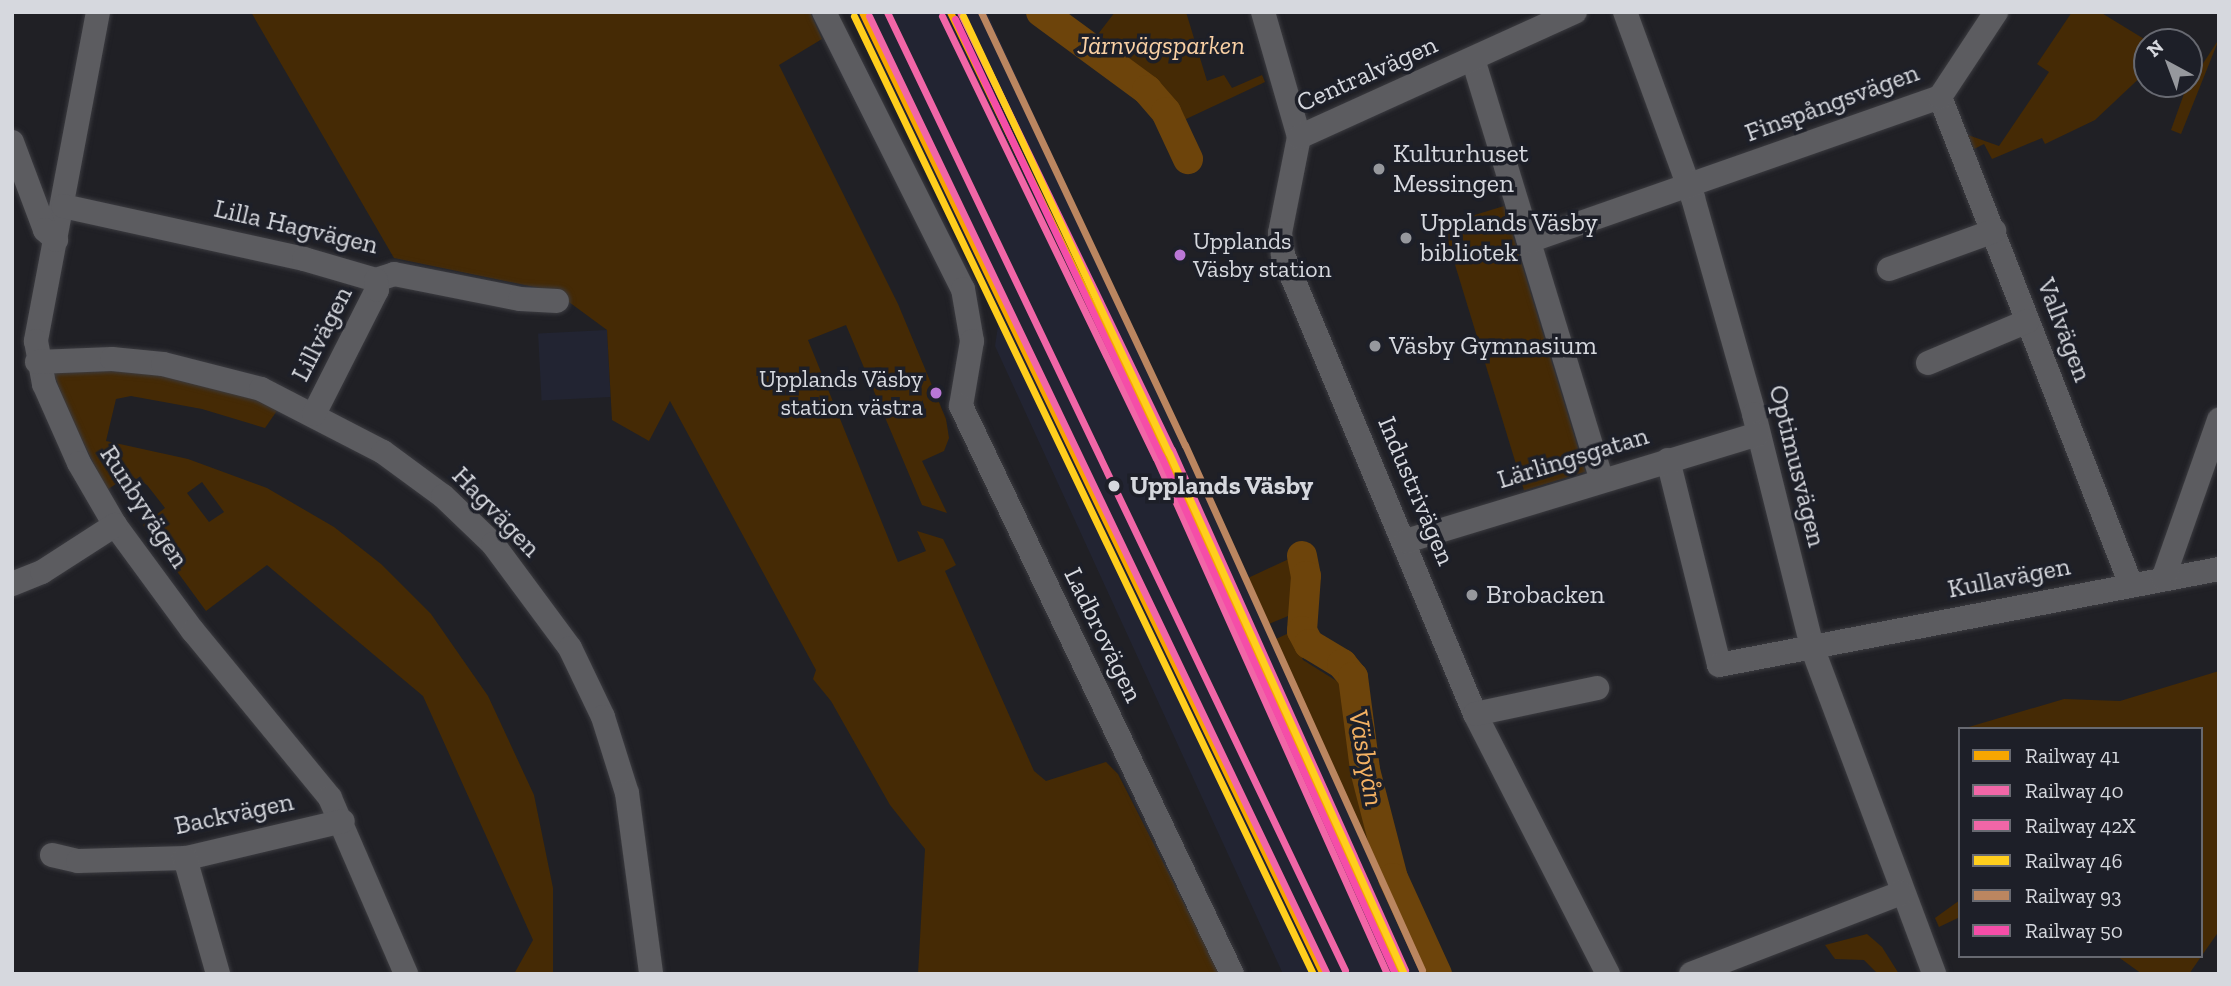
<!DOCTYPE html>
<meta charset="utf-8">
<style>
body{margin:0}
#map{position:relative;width:2231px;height:986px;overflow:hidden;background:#202025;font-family:"Zilla Slab",serif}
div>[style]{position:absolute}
.built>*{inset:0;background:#222432;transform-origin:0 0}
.green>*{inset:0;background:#452a05;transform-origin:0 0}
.river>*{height:30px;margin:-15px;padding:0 15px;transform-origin:15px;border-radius:15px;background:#6d440b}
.roads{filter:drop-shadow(0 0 2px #3b3b40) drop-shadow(0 0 2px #3b3b40)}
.minor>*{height:24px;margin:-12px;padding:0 12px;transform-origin:12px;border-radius:12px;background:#5c5c60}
.rail-1>*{height:7px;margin:-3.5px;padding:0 3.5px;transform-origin:3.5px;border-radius:3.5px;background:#f7a600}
.rail-2>*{height:7px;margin:-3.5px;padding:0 3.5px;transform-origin:3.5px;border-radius:3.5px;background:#f166a7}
.rail-3>*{height:7px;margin:-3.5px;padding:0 3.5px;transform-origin:3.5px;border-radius:3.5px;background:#f166a7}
.rail-4>*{height:7px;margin:-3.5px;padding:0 3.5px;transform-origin:3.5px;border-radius:3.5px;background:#ffce1d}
.rail-5>*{height:7px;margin:-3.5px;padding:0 3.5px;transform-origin:3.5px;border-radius:3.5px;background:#bb8660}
.rail-6>*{height:7px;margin:-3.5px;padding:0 3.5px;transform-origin:3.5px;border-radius:3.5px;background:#f54da8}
.dots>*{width:19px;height:19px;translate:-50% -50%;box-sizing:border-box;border:4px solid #1d1f28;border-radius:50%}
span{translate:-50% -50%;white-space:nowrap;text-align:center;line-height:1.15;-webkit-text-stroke:7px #1d1f28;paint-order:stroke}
.bus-label{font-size:24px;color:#d6d8de}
.left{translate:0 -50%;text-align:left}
.right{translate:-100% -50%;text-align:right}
.park-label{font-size:26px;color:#f9d0a4;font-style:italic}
.street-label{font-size:26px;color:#d6d8de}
.poi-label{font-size:26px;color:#d6d8de}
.stop-label{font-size:26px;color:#d6d8de;font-weight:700}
.water-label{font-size:28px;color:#f4b163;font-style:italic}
.frame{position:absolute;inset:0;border:14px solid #d6d8de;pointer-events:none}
.legend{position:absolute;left:1958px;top:727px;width:245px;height:231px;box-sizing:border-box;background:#1d1f28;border:2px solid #676971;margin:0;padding:9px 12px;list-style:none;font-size:21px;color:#d6d8de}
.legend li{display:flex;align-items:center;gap:14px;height:35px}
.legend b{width:35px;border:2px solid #676971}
.north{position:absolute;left:2133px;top:28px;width:70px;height:70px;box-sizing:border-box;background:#1d1f28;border:2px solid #676971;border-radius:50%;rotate:319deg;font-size:19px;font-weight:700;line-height:28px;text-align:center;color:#d6d8de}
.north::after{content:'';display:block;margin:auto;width:24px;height:32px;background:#96989d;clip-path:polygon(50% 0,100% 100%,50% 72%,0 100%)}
</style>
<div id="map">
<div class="built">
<div style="clip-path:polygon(848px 12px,987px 12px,1427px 974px,1283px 974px,995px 346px,999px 319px)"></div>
<div style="left:607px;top:330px;width:67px;height:69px;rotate:87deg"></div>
</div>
<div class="green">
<div style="clip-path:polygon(251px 12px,810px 12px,822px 39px,779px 65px,898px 304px,946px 419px,949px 438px,944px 451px,922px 461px,947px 513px,922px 505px,846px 325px,808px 340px,898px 562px,926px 551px,917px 531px,943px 539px,956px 565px,945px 571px,1034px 771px,1046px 781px,1106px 762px,1118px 774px,1220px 974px,918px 974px,925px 849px,890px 805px,831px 701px,813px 679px,816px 670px,670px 401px,649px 441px,612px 420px,607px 330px,554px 291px,394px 258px)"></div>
<div style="clip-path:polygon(1115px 12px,1186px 12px,1207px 81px,1224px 75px,1232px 88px,1262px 75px,1265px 82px,1184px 120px,1159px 85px,1092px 42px)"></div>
<div style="clip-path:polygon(2072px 12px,2100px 12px,2149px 42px,2147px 71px,2095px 120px,2045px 144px,2042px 138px,1992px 159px,1984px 144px,1974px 149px,1968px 135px,1999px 146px,2049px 72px,2037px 64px)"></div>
<div style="clip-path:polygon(2219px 39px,2181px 134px,2171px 130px,2185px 91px)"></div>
<div style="left:1504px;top:206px;width:278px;height:64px;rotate:73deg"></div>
<div style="clip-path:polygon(evenodd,111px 368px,159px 372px,281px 405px,265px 428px,202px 409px,131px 396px,116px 399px,106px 441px,188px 459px,267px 488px,334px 527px,381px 564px,431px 614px,488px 696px,534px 795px,553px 888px,553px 974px,514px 974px,533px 940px,423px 696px,267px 565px,206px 611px,143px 525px,165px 508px,147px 485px,129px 475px,107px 490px,67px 410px,53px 371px,111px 368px,202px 482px,224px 512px,209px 522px,187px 493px,202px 482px)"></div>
<div style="clip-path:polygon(1291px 558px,1293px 614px,1269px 624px,1248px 578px)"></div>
<div style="clip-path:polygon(1291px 632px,1303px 660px,1343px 685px,1351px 771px,1379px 871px,1276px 639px)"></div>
<div style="clip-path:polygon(2219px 671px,2219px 931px,2189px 974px,2142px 974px,2117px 956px,2201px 956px,2201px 729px,1962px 729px,2064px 699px,2120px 701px)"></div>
<div style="clip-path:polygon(1960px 900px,1960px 917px,1939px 927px,1935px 918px)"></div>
<div style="clip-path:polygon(1867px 934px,1882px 947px,1899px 974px,1878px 974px,1864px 960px,1835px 959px,1825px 945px)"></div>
</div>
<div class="river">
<div style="left:1041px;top:12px;width:132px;rotate:36.3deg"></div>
<div style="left:1147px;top:90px;width:29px;rotate:49deg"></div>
<div style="left:1166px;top:112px;width:52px;rotate:64.9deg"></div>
<div style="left:1302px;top:556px;width:20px;rotate:79deg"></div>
<div style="left:1306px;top:576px;width:55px;rotate:94.2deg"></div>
<div style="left:1302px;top:631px;width:15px;rotate:62deg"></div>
<div style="left:1309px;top:644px;width:39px;rotate:31deg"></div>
<div style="left:1342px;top:664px;width:17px;rotate:50deg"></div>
<div style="left:1353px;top:677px;width:94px;rotate:82.6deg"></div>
<div style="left:1365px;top:770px;width:112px;rotate:75.5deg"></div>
<div style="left:1393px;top:878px;width:106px;rotate:65.4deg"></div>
</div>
<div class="roads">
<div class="minor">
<div style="left:98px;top:12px;width:335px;rotate:100.7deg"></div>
<div style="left:36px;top:341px;width:44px;rotate:79.5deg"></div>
<div style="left:44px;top:384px;width:86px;rotate:66.1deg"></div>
<div style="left:79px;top:463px;width:72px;rotate:59.9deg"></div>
<div style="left:115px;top:525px;width:132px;rotate:53.7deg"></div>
<div style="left:193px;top:631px;width:216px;rotate:50.6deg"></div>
<div style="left:330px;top:798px;width:192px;rotate:66.6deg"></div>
<div style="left:824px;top:12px;width:310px;rotate:63.4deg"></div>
<div style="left:963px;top:289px;width:53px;rotate:80.2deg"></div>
<div style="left:972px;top:341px;width:66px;rotate:99.6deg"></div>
<div style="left:961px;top:406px;width:629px;rotate:64.49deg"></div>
<div style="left:1263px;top:12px;width:130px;rotate:73.9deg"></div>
<div style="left:1299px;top:137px;width:98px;rotate:101.2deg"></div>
<div style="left:1280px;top:233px;width:22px;rotate:82deg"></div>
<div style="left:1283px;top:255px;width:498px;rotate:67.3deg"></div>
<div style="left:1475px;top:714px;width:292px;rotate:62.9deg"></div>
<div style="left:1625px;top:12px;width:198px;rotate:69.9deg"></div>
<div style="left:1693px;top:198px;width:224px;rotate:74.2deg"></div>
<div style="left:1754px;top:414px;width:240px;rotate:76deg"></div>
<div style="left:1812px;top:647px;width:349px;rotate:69.5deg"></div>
<div style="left:1473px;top:59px;width:440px;rotate:73deg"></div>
<div style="left:1940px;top:97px;width:524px;rotate:68.62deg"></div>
<div style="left:1299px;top:137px;width:303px;rotate:-24.4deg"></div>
<div style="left:12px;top:142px;width:94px;rotate:69.4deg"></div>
<div style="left:45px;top:230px;width:15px;rotate:42deg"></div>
<div style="left:63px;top:206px;width:247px;rotate:12.4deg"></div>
<div style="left:304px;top:259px;width:75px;rotate:16.3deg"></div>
<div style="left:376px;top:280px;width:19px;rotate:-18deg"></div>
<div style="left:394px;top:274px;width:128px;rotate:11.2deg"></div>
<div style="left:520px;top:299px;width:37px;rotate:3deg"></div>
<div style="left:1529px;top:241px;width:435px;rotate:-19.3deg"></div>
<div style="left:1940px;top:97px;width:102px;rotate:-56.6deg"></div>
<div style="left:1889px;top:269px;width:112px;rotate:-19.9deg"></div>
<div style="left:37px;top:362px;width:75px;rotate:-2.3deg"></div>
<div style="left:112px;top:359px;width:51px;rotate:5.6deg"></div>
<div style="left:163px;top:364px;width:101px;rotate:14.3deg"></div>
<div style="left:261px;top:389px;width:137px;rotate:27.3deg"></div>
<div style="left:383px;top:452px;width:74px;rotate:36.3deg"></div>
<div style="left:443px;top:496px;width:69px;rotate:43.8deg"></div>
<div style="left:493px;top:544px;width:129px;rotate:53.5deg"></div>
<div style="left:570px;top:648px;width:76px;rotate:64.4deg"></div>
<div style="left:603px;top:717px;width:80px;rotate:72.5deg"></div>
<div style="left:627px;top:793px;width:183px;rotate:82.4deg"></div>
<div style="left:1928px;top:363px;width:108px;rotate:-22.8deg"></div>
<div style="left:314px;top:414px;width:139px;rotate:-63.1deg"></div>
<div style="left:377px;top:290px;width:10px;rotate:-96deg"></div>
<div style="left:1668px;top:460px;width:211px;rotate:76deg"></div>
<div style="left:1719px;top:665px;width:509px;rotate:-10.87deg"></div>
<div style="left:1406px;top:541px;width:368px;rotate:-16.9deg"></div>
<div style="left:2163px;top:579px;width:169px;rotate:-70.6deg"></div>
<div style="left:12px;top:584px;width:32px;rotate:-22deg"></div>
<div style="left:42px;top:572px;width:87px;rotate:-32.8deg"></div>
<div style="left:1475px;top:714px;width:125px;rotate:-12deg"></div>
<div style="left:52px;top:855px;width:27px;rotate:13deg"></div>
<div style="left:78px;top:861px;width:109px;rotate:-1.6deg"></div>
<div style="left:187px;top:858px;width:160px;rotate:-13.3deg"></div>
<div style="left:185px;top:858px;width:121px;rotate:74.1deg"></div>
<div style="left:1691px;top:974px;width:225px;rotate:-21.1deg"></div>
</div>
</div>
<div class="rail-1">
<div style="left:862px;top:12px;width:1067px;rotate:64.4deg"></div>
<div style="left:950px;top:12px;width:491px;rotate:64.2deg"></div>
<div style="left:1164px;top:454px;width:570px;rotate:65.86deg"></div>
</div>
<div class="rail-2">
<div style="left:869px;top:16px;width:1062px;rotate:64.45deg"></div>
<div style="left:942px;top:16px;width:491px;rotate:64.2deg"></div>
<div style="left:1156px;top:458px;width:565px;rotate:65.88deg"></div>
</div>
<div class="rail-3">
<div style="left:887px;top:12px;width:1062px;rotate:64.45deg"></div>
<div style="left:960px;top:12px;width:487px;rotate:64.2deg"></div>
<div style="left:1172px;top:450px;width:570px;rotate:65.86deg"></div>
</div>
<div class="rail-4">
<div style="left:854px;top:16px;width:1062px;rotate:64.4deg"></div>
<div style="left:963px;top:16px;width:483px;rotate:64.8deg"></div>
<div style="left:1169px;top:453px;width:572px;rotate:65.72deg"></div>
</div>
<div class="rail-5">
<div style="left:981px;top:12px;width:479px;rotate:64.8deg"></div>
<div style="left:1185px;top:445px;width:576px;rotate:65.7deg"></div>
</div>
<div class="rail-6">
<div style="left:955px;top:19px;width:483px;rotate:64.8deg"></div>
<div style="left:1161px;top:456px;width:568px;rotate:65.69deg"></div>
</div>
<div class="dots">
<div style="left:1379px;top:169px;background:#96989d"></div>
<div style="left:1406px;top:238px;background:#96989d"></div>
<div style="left:1180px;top:255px;background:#ba77d6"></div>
<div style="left:1375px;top:346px;background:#96989d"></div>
<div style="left:936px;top:393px;background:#ba77d6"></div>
<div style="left:1114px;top:486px;background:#d6d8de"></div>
<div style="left:1472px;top:595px;background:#96989d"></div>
</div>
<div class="bus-label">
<span class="left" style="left:1193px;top:255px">Upplands<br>Väsby station</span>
<span class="right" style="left:923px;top:393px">Upplands Väsby<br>station västra</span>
</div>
<div class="park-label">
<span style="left:1161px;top:46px">Järnvägsparken</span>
</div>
<div class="street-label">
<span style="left:1367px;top:74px;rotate:-24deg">Centralvägen</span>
<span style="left:1832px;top:103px;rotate:-20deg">Finspångsvägen</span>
<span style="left:296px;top:227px;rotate:13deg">Lilla Hagvägen</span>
<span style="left:2064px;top:330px;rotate:69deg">Vallvägen</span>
<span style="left:322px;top:334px;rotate:-63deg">Lillvägen</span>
<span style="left:1573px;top:458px;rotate:-17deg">Lärlingsgatan</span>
<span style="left:1797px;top:466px;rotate:76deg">Optimusvägen</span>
<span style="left:1416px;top:491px;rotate:67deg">Industrivägen</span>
<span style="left:144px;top:507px;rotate:57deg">Runbyvägen</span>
<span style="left:496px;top:512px;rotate:46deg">Hagvägen</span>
<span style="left:2009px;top:578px;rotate:-11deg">Kullavägen</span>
<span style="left:1103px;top:635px;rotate:64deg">Ladbrovägen</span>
<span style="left:234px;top:814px;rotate:-12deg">Backvägen</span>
</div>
<div class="poi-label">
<span class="left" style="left:1393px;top:169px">Kulturhuset<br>Messingen</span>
<span class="left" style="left:1420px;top:238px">Upplands Väsby<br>bibliotek</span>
<span class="left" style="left:1389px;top:346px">Väsby Gymnasium</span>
<span class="left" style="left:1486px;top:595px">Brobacken</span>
</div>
<div class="stop-label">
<span class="left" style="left:1130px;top:486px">Upplands Väsby</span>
</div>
<div class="water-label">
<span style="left:1366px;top:758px;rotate:80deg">Väsbyån</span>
</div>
<div class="frame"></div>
<ul class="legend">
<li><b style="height:9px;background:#f7a600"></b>Railway 41</li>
<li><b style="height:9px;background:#f166a7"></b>Railway 40</li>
<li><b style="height:9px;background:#f166a7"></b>Railway 42X</li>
<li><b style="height:9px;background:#ffce1d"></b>Railway 46</li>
<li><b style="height:9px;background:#bb8660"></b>Railway 93</li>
<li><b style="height:9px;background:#f54da8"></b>Railway 50</li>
</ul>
<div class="north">N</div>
</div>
